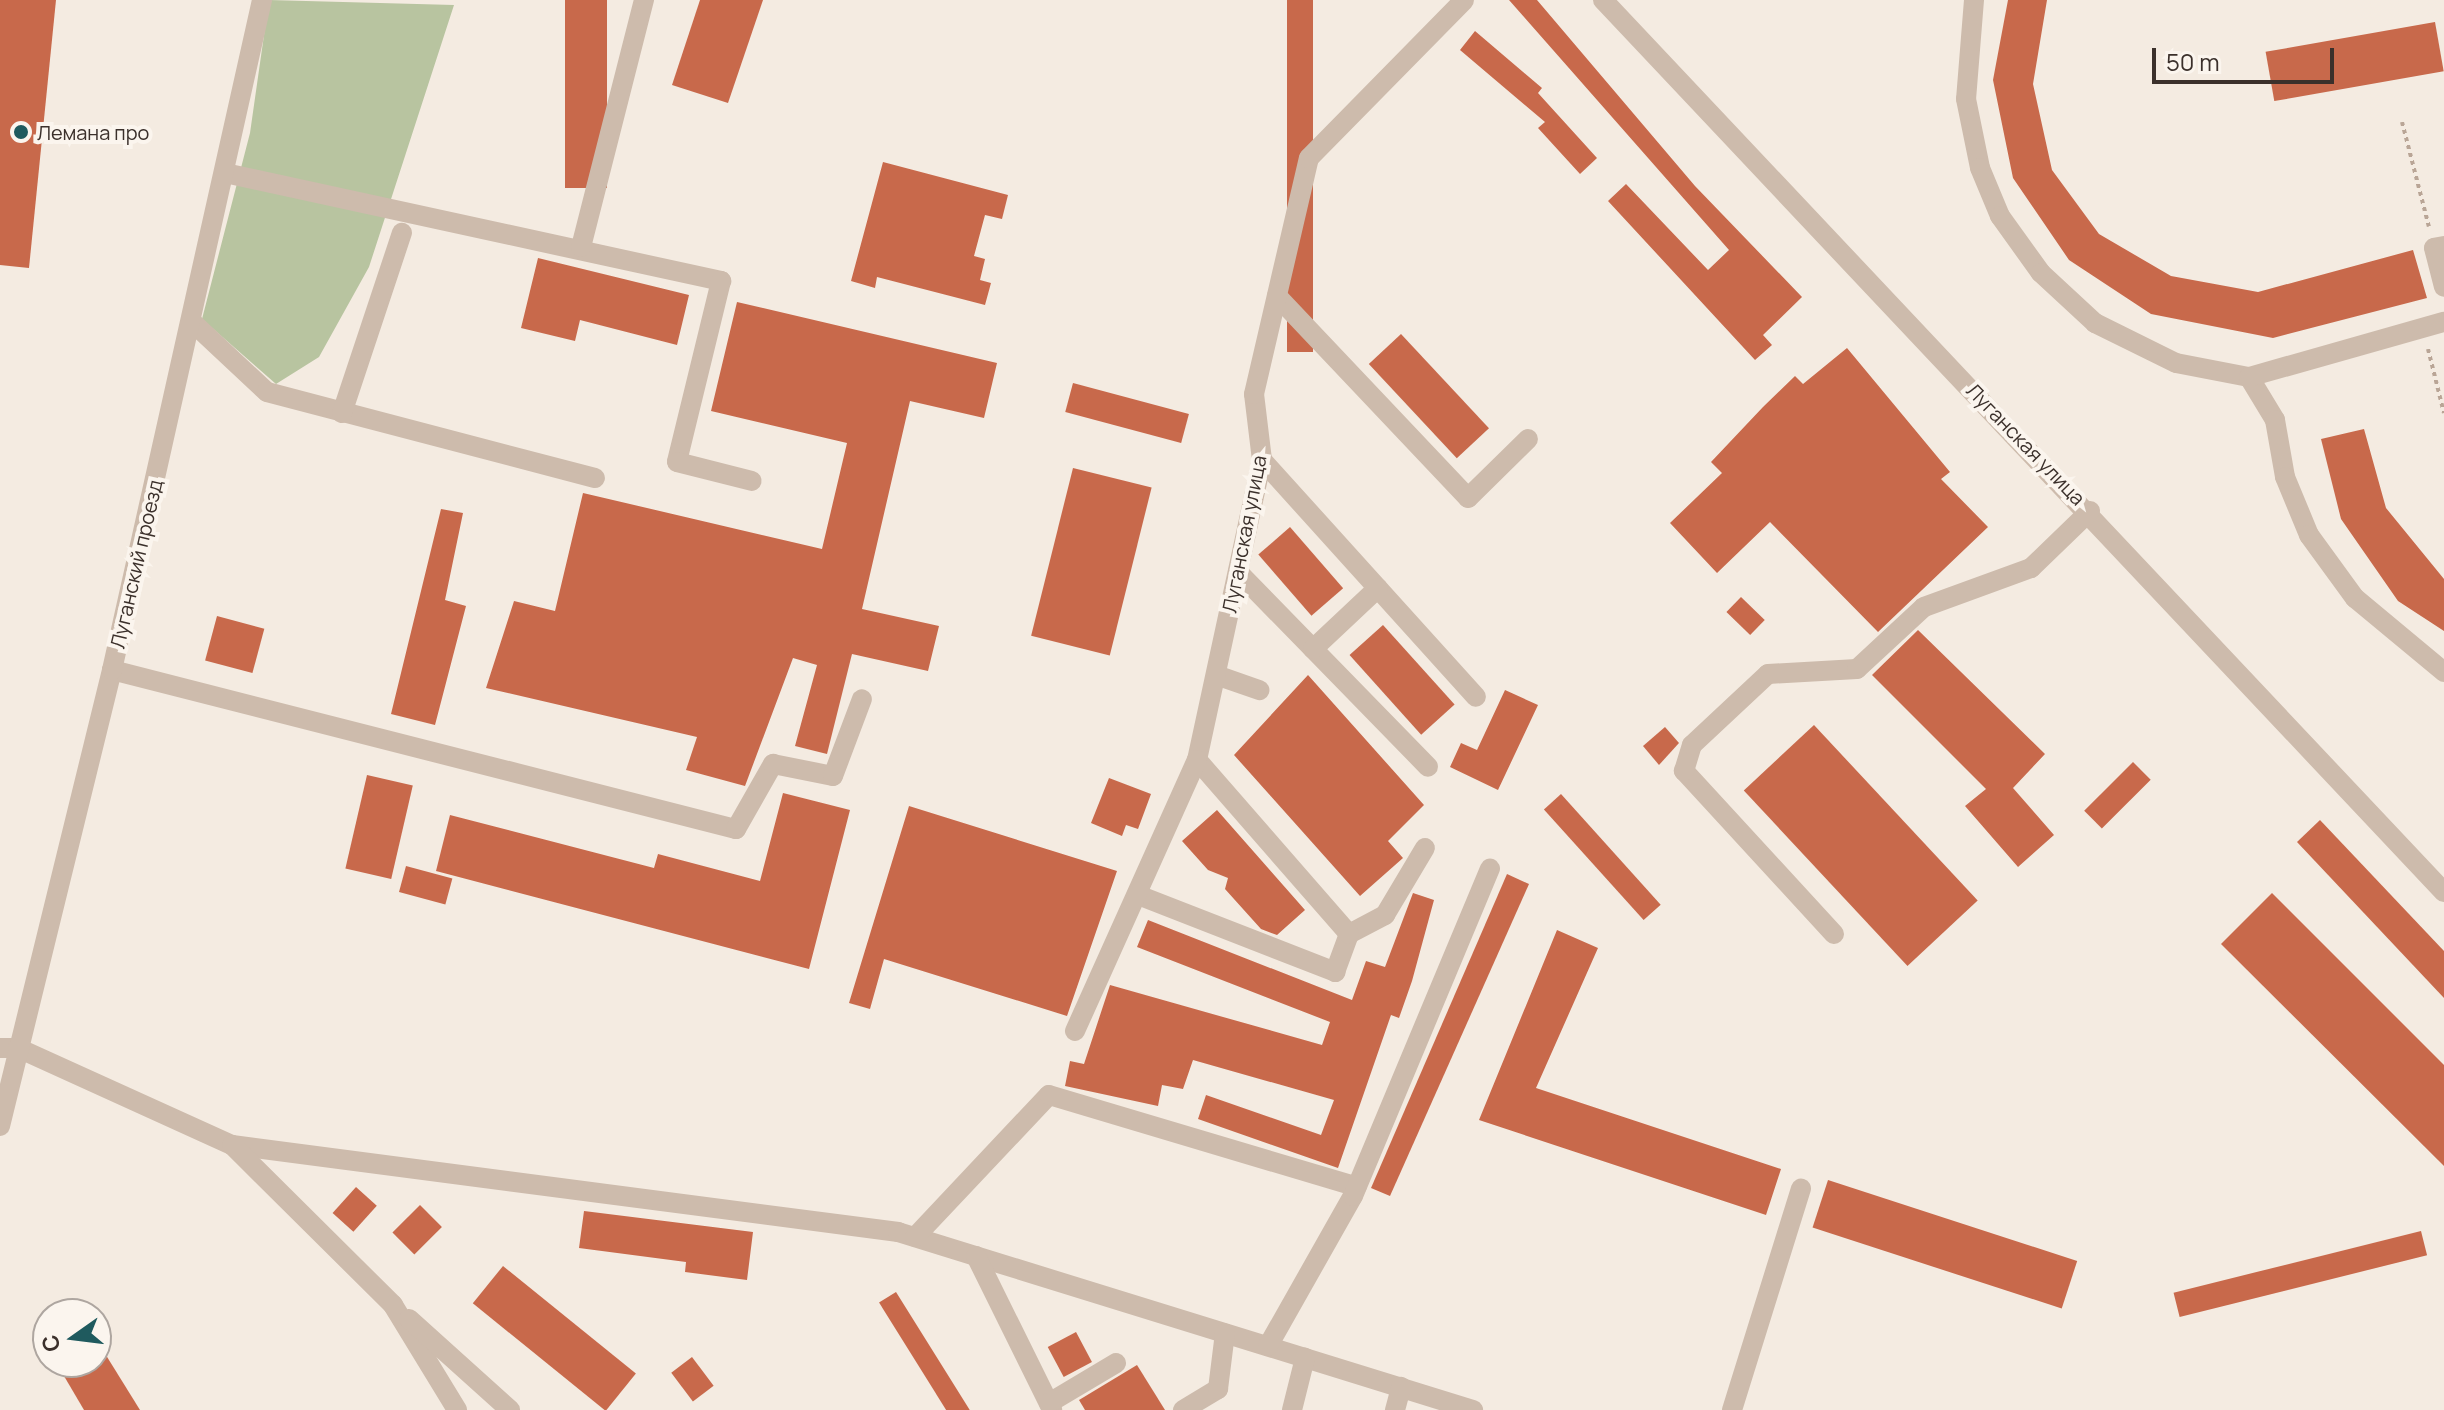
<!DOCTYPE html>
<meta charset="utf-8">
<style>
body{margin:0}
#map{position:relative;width:2444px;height:1410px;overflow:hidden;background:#f4ebe1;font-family:Manrope,sans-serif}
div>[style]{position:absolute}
.green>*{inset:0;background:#b8c4a0}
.building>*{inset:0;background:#c8694b;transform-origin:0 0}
.path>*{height:4px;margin-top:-2px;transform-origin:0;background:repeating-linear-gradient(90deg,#b9a596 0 4px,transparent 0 8px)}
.minor>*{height:20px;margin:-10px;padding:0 10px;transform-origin:10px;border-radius:10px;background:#cdbbac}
.dots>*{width:22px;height:22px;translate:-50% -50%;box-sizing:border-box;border:4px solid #fbf5ee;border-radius:50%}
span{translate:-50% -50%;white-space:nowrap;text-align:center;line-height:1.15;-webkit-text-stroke:8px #fbf5ee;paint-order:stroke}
.poi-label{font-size:20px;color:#3b302b}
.left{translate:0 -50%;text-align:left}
.street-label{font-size:20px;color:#3b302b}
.north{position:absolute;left:32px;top:1298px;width:80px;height:80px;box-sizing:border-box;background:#fbf5ee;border:2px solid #aea6a0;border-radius:50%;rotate:256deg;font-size:22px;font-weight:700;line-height:32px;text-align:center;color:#3b302b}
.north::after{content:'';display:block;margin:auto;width:28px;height:36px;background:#1f5a5e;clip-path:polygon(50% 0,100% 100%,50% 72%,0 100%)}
.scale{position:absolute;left:2152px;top:48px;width:182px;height:36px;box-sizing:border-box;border:4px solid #3b302b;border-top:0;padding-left:10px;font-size:24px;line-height:28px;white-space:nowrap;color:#3b302b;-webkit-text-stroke:6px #fbf5ee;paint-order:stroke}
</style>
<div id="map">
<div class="green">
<div style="clip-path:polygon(269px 0,454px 5px,369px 267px,319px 357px,276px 384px,202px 319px,250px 133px)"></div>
</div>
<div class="building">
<div style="clip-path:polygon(0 0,56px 0,29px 268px,0 265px)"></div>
<div style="left:565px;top:0;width:42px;height:188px"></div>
<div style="clip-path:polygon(700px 0,763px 0,728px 103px,672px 85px)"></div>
<div style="left:1287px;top:0;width:26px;height:352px"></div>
<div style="clip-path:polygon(1509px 0,1537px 0,1695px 186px,1802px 297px,1763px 335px,1772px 345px,1755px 360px,1608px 201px,1626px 184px,1708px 270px,1729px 250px)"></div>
<div style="clip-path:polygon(2008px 0,2047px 0,2033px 84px,2052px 170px,2099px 234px,2171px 276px,2258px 292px,2413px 250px,2427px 298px,2273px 338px,2151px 314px,2069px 260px,2013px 178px,1993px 80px)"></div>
<div style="left:2435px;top:22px;width:50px;height:172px;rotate:80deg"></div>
<div style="clip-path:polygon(1475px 31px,1542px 88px,1538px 93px,1597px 158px,1580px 174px,1538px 128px,1545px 122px,1460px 50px)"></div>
<div style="clip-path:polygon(883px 162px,1008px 195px,1002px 219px,985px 215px,974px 256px,985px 259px,980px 280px,991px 283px,985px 305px,877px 277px,875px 288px,851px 281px)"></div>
<div style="clip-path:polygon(538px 258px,689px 295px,677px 345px,580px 320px,575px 341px,521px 328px)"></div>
<div style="clip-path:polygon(737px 302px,997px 363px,984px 418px,910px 401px,862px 609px,939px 626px,928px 671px,852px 654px,827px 754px,795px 746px,817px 665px,793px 658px,745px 786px,686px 770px,697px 737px,486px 688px,514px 601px,555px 611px,583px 493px,822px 549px,847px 443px,711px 411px)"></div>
<div style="left:1401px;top:334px;width:129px;height:44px;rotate:47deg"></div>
<div style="clip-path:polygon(1847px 348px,1950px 472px,1941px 479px,1988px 527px,1878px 632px,1770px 522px,1717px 573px,1670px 523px,1722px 473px,1711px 462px,1763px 407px,1795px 376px,1803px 384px)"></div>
<div style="left:1073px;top:383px;width:120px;height:30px;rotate:15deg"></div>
<div style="clip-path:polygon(2364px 429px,2386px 508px,2444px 579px,2444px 631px,2398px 601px,2341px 519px,2321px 439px)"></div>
<div style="left:1073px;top:468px;width:81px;height:173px;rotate:14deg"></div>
<div style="clip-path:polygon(441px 509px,463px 513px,445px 600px,466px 606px,435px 725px,391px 714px)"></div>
<div style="left:1290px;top:527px;width:81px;height:42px;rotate:49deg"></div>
<div style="left:1741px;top:597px;width:33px;height:21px;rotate:44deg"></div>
<div style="left:217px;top:616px;width:49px;height:46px;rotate:15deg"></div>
<div style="left:1383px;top:625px;width:107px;height:45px;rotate:48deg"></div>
<div style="clip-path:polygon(1918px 630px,2045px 754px,2013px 788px,2054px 835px,2018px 867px,1965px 806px,1986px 789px,1872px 675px)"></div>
<div style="clip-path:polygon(1308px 675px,1424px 805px,1388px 841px,1403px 858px,1360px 896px,1234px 755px)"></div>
<div style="clip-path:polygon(1505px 690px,1538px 705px,1498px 790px,1450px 767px,1461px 743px,1477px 750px)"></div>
<div style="left:1814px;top:725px;width:240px;height:96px;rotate:47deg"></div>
<div style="clip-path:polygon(1665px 727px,1679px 743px,1659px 765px,1643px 746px)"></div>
<div style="left:2133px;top:762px;width:25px;height:69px;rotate:45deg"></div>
<div style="left:367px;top:775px;width:47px;height:96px;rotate:13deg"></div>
<div style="clip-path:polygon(1109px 778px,1151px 794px,1138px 829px,1126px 825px,1122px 836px,1091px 823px)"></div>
<div style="clip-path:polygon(783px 793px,850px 810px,809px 969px,436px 871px,450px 815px,654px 868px,658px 854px,760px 881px)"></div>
<div style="left:1561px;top:794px;width:149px;height:23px;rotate:48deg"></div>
<div style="clip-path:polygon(909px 806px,1117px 871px,1067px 1016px,884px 959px,870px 1009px,849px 1003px)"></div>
<div style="clip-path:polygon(1217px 810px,1305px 910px,1277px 935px,1261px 929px,1225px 889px,1228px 878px,1208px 870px,1182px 841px)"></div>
<div style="clip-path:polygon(2320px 820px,2444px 951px,2444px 998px,2297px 842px)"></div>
<div style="left:406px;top:866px;width:48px;height:27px;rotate:15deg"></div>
<div style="clip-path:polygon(1507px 874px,1529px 884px,1390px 1196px,1371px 1188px)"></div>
<div style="clip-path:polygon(1413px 893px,1434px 900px,1412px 981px,1399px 1018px,1391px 1015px,1338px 1168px,1198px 1119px,1206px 1095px,1321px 1135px,1334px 1100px,1193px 1060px,1183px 1089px,1162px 1085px,1158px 1106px,1065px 1086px,1070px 1061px,1084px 1064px,1110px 985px,1322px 1045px,1330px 1022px,1137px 947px,1148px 920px,1352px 1000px,1366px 961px,1385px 967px)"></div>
<div style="clip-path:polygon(2272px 893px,2444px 1065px,2444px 1166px,2221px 944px)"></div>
<div style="clip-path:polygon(1557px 930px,1598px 948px,1536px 1088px,1781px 1169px,1766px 1215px,1479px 1120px)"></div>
<div style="left:1828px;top:1180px;width:262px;height:50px;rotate:18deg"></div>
<div style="left:356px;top:1187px;width:28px;height:35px;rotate:42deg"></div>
<div style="left:420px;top:1205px;width:31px;height:39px;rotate:45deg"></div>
<div style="clip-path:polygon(584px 1211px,753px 1232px,747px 1280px,685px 1272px,686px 1262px,579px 1248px)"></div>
<div style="left:2421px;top:1231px;width:25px;height:255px;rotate:76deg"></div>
<div style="left:503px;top:1266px;width:171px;height:48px;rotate:39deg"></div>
<div style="left:896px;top:1292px;width:140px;height:20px;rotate:58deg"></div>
<div style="left:1076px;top:1332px;width:34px;height:32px;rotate:62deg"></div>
<div style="clip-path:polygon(104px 1352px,140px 1410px,84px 1410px,64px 1376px)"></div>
<div style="left:692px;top:1357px;width:36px;height:26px;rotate:53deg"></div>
<div style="clip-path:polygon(1137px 1365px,1165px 1410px,1085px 1410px,1079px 1400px)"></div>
</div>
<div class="path">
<div style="left:2402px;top:122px;width:108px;rotate:75.6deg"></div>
<div style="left:2428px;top:349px;width:66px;rotate:76deg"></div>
</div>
<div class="minor">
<div style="left:1603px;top:0;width:1226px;rotate:46.69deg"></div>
<div style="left:1974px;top:0;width:99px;rotate:94.6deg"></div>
<div style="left:1966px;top:99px;width:70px;rotate:78.5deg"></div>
<div style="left:1980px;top:168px;width:52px;rotate:67.4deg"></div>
<div style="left:2000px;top:216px;width:70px;rotate:54.3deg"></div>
<div style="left:2041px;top:273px;width:74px;rotate:42.8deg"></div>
<div style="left:2095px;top:323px;width:90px;rotate:26.3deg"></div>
<div style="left:2176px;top:363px;width:74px;rotate:10.9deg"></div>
<div style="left:2249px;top:377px;width:50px;rotate:58.8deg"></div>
<div style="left:2275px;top:420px;width:58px;rotate:80deg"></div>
<div style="left:2285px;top:477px;width:63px;rotate:67.5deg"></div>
<div style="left:2309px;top:535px;width:78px;rotate:53.9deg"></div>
<div style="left:2355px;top:598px;width:116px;rotate:39.7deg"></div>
<div style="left:225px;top:173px;width:508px;rotate:12.28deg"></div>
<div style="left:721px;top:281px;width:186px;rotate:103.7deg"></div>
<div style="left:677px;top:462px;width:77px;rotate:14.2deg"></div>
<div style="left:2444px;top:246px;width:10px;rotate:169deg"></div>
<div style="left:2434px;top:248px;width:40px;rotate:75.6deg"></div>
<div style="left:581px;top:247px;width:255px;rotate:-75.7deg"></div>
<div style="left:1277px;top:296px;width:278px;rotate:46.6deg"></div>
<div style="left:1468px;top:498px;width:84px;rotate:-44.5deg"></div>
<div style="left:191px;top:321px;width:104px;rotate:43.1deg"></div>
<div style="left:267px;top:392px;width:339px;rotate:14.7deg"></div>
<div style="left:2249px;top:377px;width:203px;rotate:-15.8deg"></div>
<div style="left:342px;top:413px;width:190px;rotate:-71.6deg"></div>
<div style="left:1262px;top:460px;width:319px;rotate:47.9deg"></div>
<div style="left:1238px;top:572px;width:272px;rotate:45.7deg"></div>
<div style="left:1313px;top:649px;width:89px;rotate:-43.2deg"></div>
<div style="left:112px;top:670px;width:644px;rotate:14.3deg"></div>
<div style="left:736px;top:829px;width:75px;rotate:-60.4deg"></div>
<div style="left:773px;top:764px;width:61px;rotate:11.3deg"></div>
<div style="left:833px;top:776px;width:82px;rotate:-69.4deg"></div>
<div style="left:1216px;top:675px;width:46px;rotate:19.2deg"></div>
<div style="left:1138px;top:895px;width:212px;rotate:21.3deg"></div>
<div style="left:1335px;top:972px;width:40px;rotate:-69.8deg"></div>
<div style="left:1349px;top:934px;width:41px;rotate:-27.8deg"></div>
<div style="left:1385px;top:915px;width:78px;rotate:-59.2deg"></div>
<div style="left:1349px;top:934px;width:231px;rotate:-131.1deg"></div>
<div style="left:1197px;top:760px;width:307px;rotate:-77.8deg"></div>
<div style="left:1262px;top:460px;width:66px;rotate:-96.9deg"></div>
<div style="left:1254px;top:394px;width:242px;rotate:-76.9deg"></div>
<div style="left:1309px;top:158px;width:221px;rotate:-45.5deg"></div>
<div style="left:1834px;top:934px;width:222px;rotate:-132.6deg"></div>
<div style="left:1684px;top:771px;width:27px;rotate:-73deg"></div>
<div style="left:1692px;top:745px;width:104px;rotate:-43.1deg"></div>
<div style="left:1768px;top:674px;width:89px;rotate:-3.2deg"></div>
<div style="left:1857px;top:669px;width:91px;rotate:-42.8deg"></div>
<div style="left:1924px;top:607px;width:114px;rotate:-20deg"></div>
<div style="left:2031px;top:568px;width:82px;rotate:-44deg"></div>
<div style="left:1075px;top:1031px;width:297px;rotate:-65.8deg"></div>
<div style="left:0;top:1048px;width:18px"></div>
<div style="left:18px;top:1048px;width:235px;rotate:24.4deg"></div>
<div style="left:232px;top:1145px;width:672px;rotate:7.44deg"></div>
<div style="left:898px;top:1232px;width:602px;rotate:17.2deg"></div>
<div style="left:0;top:1126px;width:470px;rotate:-76.2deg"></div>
<div style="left:112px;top:670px;width:687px;rotate:-77.38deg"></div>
<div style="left:232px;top:1145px;width:227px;rotate:44.8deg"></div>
<div style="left:393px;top:1305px;width:123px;rotate:58.6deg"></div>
<div style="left:915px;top:1237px;width:195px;rotate:-46.7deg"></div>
<div style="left:1049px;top:1095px;width:321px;rotate:16.6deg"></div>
<div style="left:976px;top:1256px;width:172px;rotate:63.7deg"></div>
<div style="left:409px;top:1319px;width:136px;rotate:42deg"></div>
<div style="left:1268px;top:1346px;width:172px;rotate:-60.5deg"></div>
<div style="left:1353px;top:1196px;width:355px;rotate:-67.3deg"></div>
<div style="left:1049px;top:1403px;width:78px;rotate:-30.8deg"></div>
<div style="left:1183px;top:1410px;width:41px;rotate:-31deg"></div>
<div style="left:1218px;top:1389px;width:56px;rotate:-82.9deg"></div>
<div style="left:1292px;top:1410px;width:54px;rotate:-76deg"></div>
<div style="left:1395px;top:1410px;width:24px;rotate:-75deg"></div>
<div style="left:1732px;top:1410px;width:232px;rotate:-72.7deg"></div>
</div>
<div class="dots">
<div style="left:21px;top:132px;background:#1f5a5e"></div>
</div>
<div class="poi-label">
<span class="left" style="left:37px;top:132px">Лемана про</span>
</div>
<div class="street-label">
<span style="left:2026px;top:444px;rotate:46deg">Луганская улица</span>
<span style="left:1244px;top:534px;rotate:-79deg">Луганская улица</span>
<span style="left:136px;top:564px;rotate:-77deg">Луганский проезд</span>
</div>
<div class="north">С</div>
<div class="scale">50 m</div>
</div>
